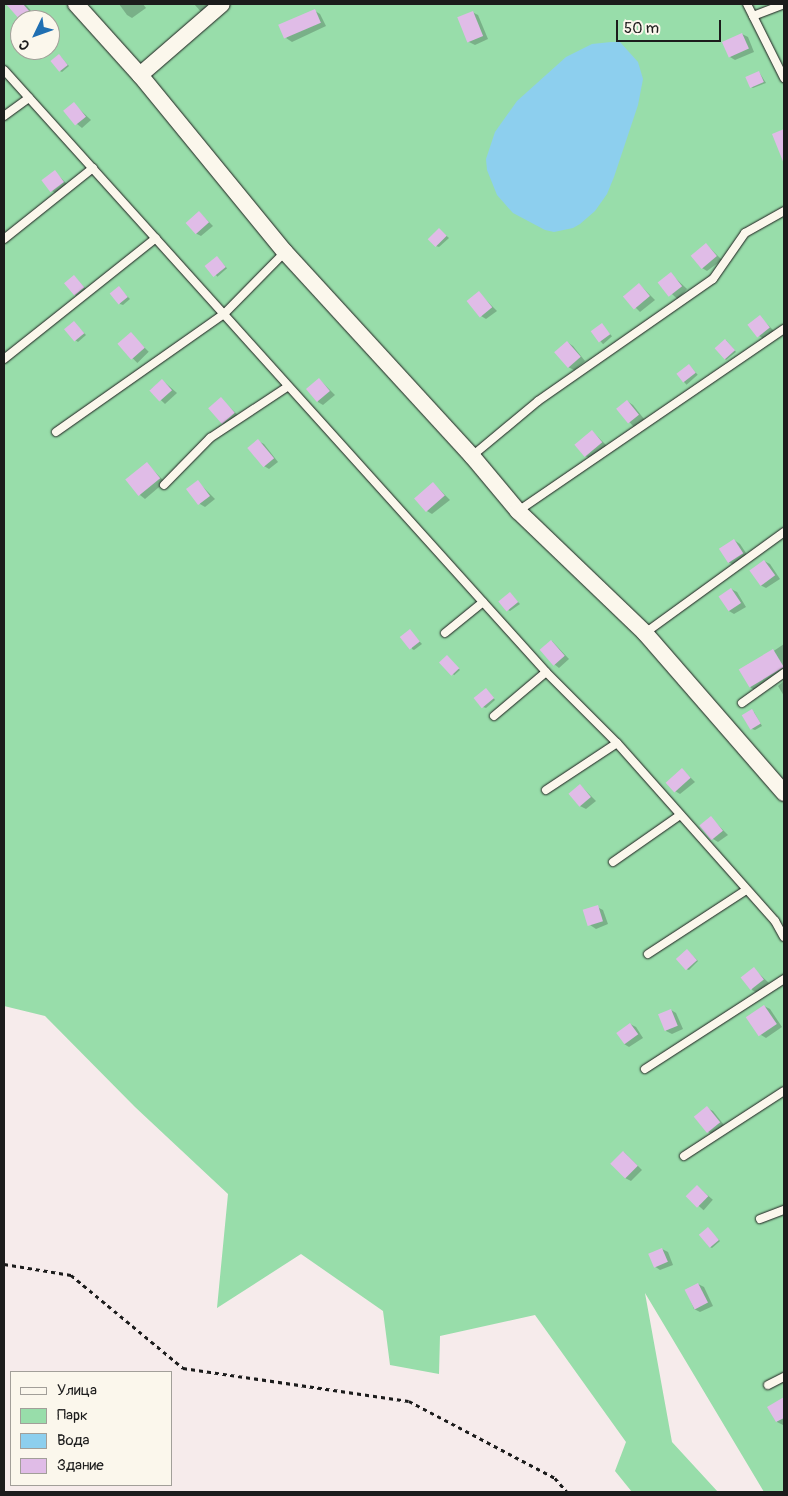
<!DOCTYPE html>
<meta charset="utf-8">
<style>
body{margin:0}
#map{position:relative;width:788px;height:1496px;overflow:hidden;background:#f6ebeb;font-family:Pangolin,sans-serif}
div>[style]{position:absolute}
.green>*{inset:0;background:#98ddaa}
.water>*{inset:0;background:#8dcfee}
.shadow>*{inset:0;background:#0003;transform-origin:0 0}
.building>*{inset:0;background:#e0bce7;transform-origin:0 0}
.path>*{height:2.5px;margin-top:-1.25px;transform-origin:0;background:repeating-linear-gradient(90deg,#1c1c1c 0 4px,transparent 0 8px)}
.roads{filter:drop-shadow(0 0 1px #1c1c1c) drop-shadow(0 0 1px #1c1c1c)}
.lane>*{height:8px;margin:-4px;padding:0 4px;transform-origin:4px;border-radius:4px;background:#fbf7ec}
.street>*{height:16px;margin:-8px;padding:0 8px;transform-origin:8px;border-radius:8px;background:#fbf7ec}
span{translate:-50% -50%;white-space:nowrap;text-align:center;line-height:1.15;-webkit-text-stroke:4.5px #fbf7ec;paint-order:stroke}
.frame{position:absolute;inset:0;border:5px solid #1c1c1c;pointer-events:none}
.legend{position:absolute;left:10px;top:1371px;width:162px;height:115px;box-sizing:border-box;background:#fbf7ec;border:1px solid #a29f99;margin:0;padding:6px 9px;list-style:none;font-size:15px;color:#1c1c1c}
.legend li{display:flex;align-items:center;gap:10px;height:25px}
.legend b{width:25px;border:1px solid #a29f99}
.north{position:absolute;left:10px;top:10px;width:50px;height:50px;box-sizing:border-box;background:#fbf7ec;border:1px solid #a29f99;border-radius:50%;rotate:228deg;font-size:14px;font-weight:700;line-height:20px;text-align:center;color:#1c1c1c}
.north::after{content:'';display:block;margin:auto;width:18px;height:22px;background:#1f6fb2;clip-path:polygon(50% 0,100% 100%,50% 72%,0 100%)}
.scale{position:absolute;left:616px;top:20px;width:105px;height:22px;box-sizing:border-box;border:2px solid #1c1c1c;border-top:0;padding-left:6px;font-size:15px;line-height:18px;white-space:nowrap;color:#1c1c1c;-webkit-text-stroke:4px #fbf7ec;paint-order:stroke}
</style>
<div id="map">
<div class="green">
<div style="clip-path:polygon(evenodd,4px 4px,784px 4px,784px 1492px,764px 1492px,645px 1293px,672px 1442px,718px 1492px,632px 1492px,615px 1471px,626px 1442px,535px 1315px,440px 1336px,439px 1374px,390px 1365px,383px 1311px,301px 1254px,217px 1308px,228px 1194px,135px 1107px,45px 1016px,4px 1006px,4px 4px,20px 20px,50px 20px,50px 50px,20px 50px,20px 20px)"></div>
</div>
<div class="water">
<div style="clip-path:polygon(611px 42px,620px 42px,638px 62px,643px 79px,638px 105px,614px 177px,607px 194px,595px 211px,580px 224px,573px 228px,554px 232px,545px 230px,513px 213px,497px 195px,487px 170px,486px 159px,495px 132px,517px 101px,566px 57px,592px 44px)"></div>
</div>
<div class="shadow">
<div style="clip-path:polygon(10px 4px,25px 4px,35px 15px,29px 20px,22px 20px,9px 5px)"></div>
<div style="clip-path:polygon(119px 4px,143px 4px,146px 8px,132px 18px,127px 15px)"></div>
<div style="clip-path:polygon(194px 4px,208px 4px,211px 8px,203px 14px)"></div>
<div style="clip-path:polygon(315px 11px,320px 14px,326px 26px,292px 42px,286px 38px)"></div>
<div style="clip-path:polygon(472px 12px,478px 15px,488px 39px,475px 45px,469px 42px)"></div>
<div style="clip-path:polygon(742px 34px,748px 37px,754px 52px,735px 60px,730px 57px)"></div>
<div style="clip-path:polygon(61px 57px,69px 66px,62px 72px,60px 71px)"></div>
<div style="clip-path:polygon(759px 72px,766px 83px,753px 88px,751px 87px)"></div>
<div style="clip-path:polygon(74px 104px,91px 120px,82px 128px,77px 124px)"></div>
<div style="clip-path:polygon(55px 172px,69px 186px,58px 195px,52px 191px)"></div>
<div style="clip-path:polygon(199px 212px,213px 226px,201px 236px,195px 233px)"></div>
<div style="clip-path:polygon(439px 229px,449px 238px,439px 247px,436px 246px)"></div>
<div style="clip-path:polygon(706px 244px,722px 260px,707px 271px,702px 268px)"></div>
<div style="left:217px;top:257px;width:15px;height:13px;rotate:48deg"></div>
<div style="left:671px;top:274px;width:22px;height:14px;rotate:43deg"></div>
<div style="clip-path:polygon(74px 276px,86px 289px,77px 296px,75px 295px)"></div>
<div style="clip-path:polygon(639px 284px,655px 300px,640px 312px,624px 296px)"></div>
<div style="clip-path:polygon(119px 288px,130px 299px,123px 305px,120px 304px)"></div>
<div style="clip-path:polygon(479px 293px,497px 311px,486px 319px,481px 316px)"></div>
<div style="clip-path:polygon(760px 317px,774px 331px,764px 339px,759px 336px)"></div>
<div style="clip-path:polygon(74px 323px,86px 335px,78px 342px,75px 340px)"></div>
<div style="left:602px;top:325px;width:15px;height:12px;rotate:48deg"></div>
<div style="left:131px;top:334px;width:25px;height:16px;rotate:45deg"></div>
<div style="clip-path:polygon(726px 340px,736px 352px,726px 360px,724px 358px)"></div>
<div style="clip-path:polygon(567px 342px,573px 346px,585px 361px,574px 370px,568px 367px)"></div>
<div style="left:689px;top:365px;width:13px;height:15px;rotate:48deg"></div>
<div style="clip-path:polygon(319px 379px,335px 395px,323px 405px,318px 402px)"></div>
<div style="clip-path:polygon(162px 380px,177px 393px,165px 404px,150px 390px)"></div>
<div style="clip-path:polygon(221px 399px,240px 417px,228px 426px,222px 423px)"></div>
<div style="clip-path:polygon(627px 401px,633px 405px,644px 419px,634px 427px,617px 409px)"></div>
<div style="clip-path:polygon(592px 431px,607px 446px,591px 459px,585px 456px)"></div>
<div style="clip-path:polygon(258px 441px,264px 444px,278px 462px,269px 469px,264px 466px)"></div>
<div style="clip-path:polygon(147px 464px,165px 482px,145px 499px,140px 495px)"></div>
<div style="clip-path:polygon(198px 482px,215px 499px,205px 507px,200px 504px)"></div>
<div style="clip-path:polygon(433px 483px,450px 500px,432px 514px,427px 511px)"></div>
<div style="clip-path:polygon(734px 540px,740px 544px,748px 556px,734px 565px,728px 562px)"></div>
<div style="clip-path:polygon(764px 561px,770px 564px,780px 579px,766px 588px,760px 585px)"></div>
<div style="clip-path:polygon(731px 589px,737px 592px,746px 607px,734px 614px,729px 611px)"></div>
<div style="clip-path:polygon(510px 594px,520px 604px,510px 611px,508px 610px)"></div>
<div style="clip-path:polygon(410px 631px,422px 644px,414px 650px,412px 649px)"></div>
<div style="clip-path:polygon(552px 641px,569px 659px,559px 668px,554px 664px)"></div>
<div style="clip-path:polygon(784px 644px,784px 673px,757px 691px,751px 688px,742px 672px)"></div>
<div style="left:447px;top:656px;width:19px;height:8px;rotate:47deg"></div>
<div style="clip-path:polygon(784px 681px,784px 696px,778px 686px)"></div>
<div style="clip-path:polygon(488px 691px,495px 700px,486px 708px,483px 707px)"></div>
<div style="clip-path:polygon(754px 712px,762px 726px,755px 730px,752px 729px)"></div>
<div style="clip-path:polygon(682px 769px,695px 782px,680px 794px,675px 791px)"></div>
<div style="clip-path:polygon(581px 786px,596px 801px,586px 809px,580px 806px)"></div>
<div style="clip-path:polygon(711px 818px,728px 835px,718px 842px,713px 839px)"></div>
<div style="clip-path:polygon(597px 907px,603px 910px,608px 924px,596px 929px,590px 925px)"></div>
<div style="clip-path:polygon(689px 952px,698px 961px,689px 970px,686px 969px)"></div>
<div style="clip-path:polygon(754px 969px,769px 983px,757px 993px,752px 990px)"></div>
<div style="clip-path:polygon(764px 1006px,770px 1009px,782px 1027px,766px 1038px,761px 1035px)"></div>
<div style="clip-path:polygon(671px 1010px,676px 1013px,683px 1029px,672px 1034px,666px 1031px,659px 1015px)"></div>
<div style="clip-path:polygon(630px 1024px,636px 1027px,643px 1038px,629px 1047px,624px 1044px)"></div>
<div style="clip-path:polygon(707px 1108px,713px 1111px,724px 1125px,713px 1135px,707px 1131px)"></div>
<div style="clip-path:polygon(624px 1152px,642px 1170px,631px 1181px,625px 1178px)"></div>
<div style="left:697px;top:1186px;width:21px;height:14px;rotate:41deg"></div>
<div style="clip-path:polygon(708px 1229px,720px 1241px,712px 1248px,710px 1247px)"></div>
<div style="clip-path:polygon(662px 1249px,668px 1252px,673px 1265px,660px 1270px,654px 1266px)"></div>
<div style="clip-path:polygon(698px 1284px,704px 1287px,713px 1306px,700px 1312px,694px 1309px,686px 1290px)"></div>
<div style="clip-path:polygon(783px 1399px,784px 1424px,783px 1425px,777px 1422px,769px 1408px)"></div>
</div>
<div class="building">
<div style="clip-path:polygon(6px 4px,23px 4px,30px 12px,20px 20px)"></div>
<div style="left:315px;top:9px;width:15px;height:40px;rotate:67deg"></div>
<div style="left:473px;top:11px;width:27px;height:17px;rotate:68deg"></div>
<div style="left:742px;top:33px;width:17px;height:22px;rotate:66deg"></div>
<div style="left:59px;top:54px;width:14px;height:11px;rotate:51deg"></div>
<div style="left:759px;top:71px;width:12px;height:15px;rotate:66deg"></div>
<div style="left:74px;top:102px;width:19px;height:14px;rotate:51deg"></div>
<div style="clip-path:polygon(784px 129px,784px 164px,772px 134px)"></div>
<div style="left:55px;top:170px;width:15px;height:17px;rotate:53deg"></div>
<div style="left:199px;top:211px;width:15px;height:18px;rotate:48deg"></div>
<div style="left:439px;top:228px;width:11px;height:16px;rotate:45deg"></div>
<div style="left:706px;top:243px;width:17px;height:20px;rotate:50deg"></div>
<div style="left:217px;top:256px;width:14px;height:16px;rotate:51deg"></div>
<div style="left:671px;top:272px;width:18px;height:17px;rotate:52deg"></div>
<div style="left:74px;top:275px;width:16px;height:13px;rotate:50deg"></div>
<div style="left:639px;top:283px;width:17px;height:21px;rotate:50deg"></div>
<div style="left:119px;top:286px;width:14px;height:12px;rotate:51deg"></div>
<div style="left:479px;top:291px;width:21px;height:16px;rotate:51deg"></div>
<div style="left:760px;top:315px;width:16px;height:16px;rotate:52deg"></div>
<div style="left:74px;top:321px;width:16px;height:13px;rotate:50deg"></div>
<div style="left:602px;top:323px;width:14px;height:14px;rotate:54deg"></div>
<div style="left:131px;top:332px;width:21px;height:18px;rotate:49deg"></div>
<div style="left:725px;top:339px;width:15px;height:14px;rotate:48deg"></div>
<div style="left:567px;top:341px;width:21px;height:17px;rotate:49deg"></div>
<div style="left:689px;top:364px;width:11px;height:16px;rotate:52deg"></div>
<div style="left:319px;top:378px;width:17px;height:17px;rotate:50deg"></div>
<div style="left:162px;top:379px;width:15px;height:17px;rotate:48deg"></div>
<div style="left:221px;top:397px;width:21px;height:17px;rotate:49deg"></div>
<div style="left:627px;top:400px;width:19px;height:14px;rotate:51deg"></div>
<div style="left:592px;top:430px;width:16px;height:23px;rotate:50deg"></div>
<div style="left:258px;top:439px;width:25px;height:14px;rotate:50deg"></div>
<div style="left:147px;top:462px;width:21px;height:28px;rotate:51deg"></div>
<div style="left:198px;top:480px;width:20px;height:15px;rotate:53deg"></div>
<div style="left:433px;top:482px;width:18px;height:25px;rotate:49deg"></div>
<div style="left:734px;top:539px;width:17px;height:18px;rotate:57deg"></div>
<div style="left:764px;top:560px;width:19px;height:18px;rotate:54deg"></div>
<div style="left:731px;top:588px;width:18px;height:15px;rotate:56deg"></div>
<div style="left:510px;top:592px;width:13px;height:15px;rotate:51deg"></div>
<div style="left:410px;top:629px;width:16px;height:13px;rotate:52deg"></div>
<div style="left:551px;top:640px;width:21px;height:15px;rotate:49deg"></div>
<div style="left:773px;top:649px;width:21px;height:40px;rotate:59deg"></div>
<div style="left:447px;top:655px;width:18px;height:11px;rotate:47deg"></div>
<div style="left:486px;top:688px;width:13px;height:16px;rotate:51deg"></div>
<div style="left:752px;top:709px;width:17px;height:12px;rotate:59deg"></div>
<div style="left:682px;top:768px;width:13px;height:22px;rotate:48deg"></div>
<div style="left:580px;top:784px;width:17px;height:15px;rotate:50deg"></div>
<div style="left:711px;top:816px;width:19px;height:15px;rotate:51deg"></div>
<div style="left:598px;top:905px;width:17px;height:16px;rotate:73deg"></div>
<div style="left:687px;top:949px;width:15px;height:15px;rotate:48deg"></div>
<div style="left:754px;top:967px;width:16px;height:17px;rotate:52deg"></div>
<div style="left:764px;top:1005px;width:23px;height:22px;rotate:56deg"></div>
<div style="left:671px;top:1009px;width:18px;height:14px;rotate:68deg"></div>
<div style="left:630px;top:1023px;width:14px;height:17px;rotate:54deg"></div>
<div style="left:707px;top:1106px;width:21px;height:17px;rotate:51deg"></div>
<div style="left:623px;top:1151px;width:21px;height:18px;rotate:45deg"></div>
<div style="left:697px;top:1185px;width:16px;height:16px;rotate:45deg"></div>
<div style="left:708px;top:1227px;width:17px;height:12px;rotate:50deg"></div>
<div style="left:662px;top:1248px;width:15px;height:15px;rotate:67deg"></div>
<div style="left:698px;top:1283px;width:22px;height:15px;rotate:63deg"></div>
<div style="clip-path:polygon(784px 1397px,784px 1418px,776px 1422px,767px 1407px)"></div>
</div>
<div class="path">
<div style="left:4px;top:1264px;width:68px;rotate:9.3deg"></div>
<div style="left:71px;top:1275px;width:146px;rotate:39.7deg"></div>
<div style="left:183px;top:1368px;width:228px;rotate:8.3deg"></div>
<div style="left:409px;top:1401px;width:165px;rotate:27.8deg"></div>
<div style="left:555px;top:1478px;width:18px;rotate:49deg"></div>
</div>
<div class="roads">
<div class="lane">
<div style="left:747px;top:4px;width:83px;rotate:63.4deg"></div>
<div style="left:753px;top:16px;width:33px;rotate:-21deg"></div>
<div style="left:4px;top:70px;width:810px;rotate:48deg"></div>
<div style="left:546px;top:672px;width:100px;rotate:45deg"></div>
<div style="left:617px;top:743px;width:238px;rotate:48.4deg"></div>
<div style="left:775px;top:921px;width:18px;rotate:61deg"></div>
<div style="left:4px;top:116px;width:31px;rotate:-36deg"></div>
<div style="left:4px;top:239px;width:114px;rotate:-38.6deg"></div>
<div style="left:4px;top:359px;width:194px;rotate:-38.5deg"></div>
<div style="left:56px;top:432px;width:205px;rotate:-35.1deg"></div>
<div style="left:224px;top:314px;width:87px;rotate:-45.5deg"></div>
<div style="left:472px;top:456px;width:86px;rotate:-39.8deg"></div>
<div style="left:538px;top:401px;width:213px;rotate:-34.9deg"></div>
<div style="left:713px;top:279px;width:56px;rotate:-55.2deg"></div>
<div style="left:745px;top:233px;width:45px;rotate:-29.4deg"></div>
<div style="left:164px;top:485px;width:66px;rotate:-45.6deg"></div>
<div style="left:210px;top:438px;width:92px;rotate:-33.5deg"></div>
<div style="left:518px;top:511px;width:322px;rotate:-34.4deg"></div>
<div style="left:445px;top:633px;width:49px;rotate:-39.2deg"></div>
<div style="left:645px;top:633px;width:172px;rotate:-36deg"></div>
<div style="left:742px;top:703px;width:52px;rotate:-35.5deg"></div>
<div style="left:494px;top:716px;width:68px;rotate:-40.2deg"></div>
<div style="left:546px;top:790px;width:85px;rotate:-33.5deg"></div>
<div style="left:613px;top:862px;width:82px;rotate:-35deg"></div>
<div style="left:648px;top:954px;width:117px;rotate:-33.1deg"></div>
<div style="left:645px;top:1069px;width:166px;rotate:-32.9deg"></div>
<div style="left:684px;top:1156px;width:119px;rotate:-33deg"></div>
<div style="left:760px;top:1219px;width:26px;rotate:-21deg"></div>
<div style="left:768px;top:1385px;width:18px;rotate:-27deg"></div>
</div>
<div class="street">
<div style="left:76px;top:4px;width:96px;rotate:48deg"></div>
<div style="left:140px;top:75px;width:229px;rotate:50.7deg"></div>
<div style="left:285px;top:252px;width:277px;rotate:47.5deg"></div>
<div style="left:472px;top:456px;width:72px;rotate:50.1deg"></div>
<div style="left:518px;top:511px;width:176px;rotate:43.8deg"></div>
<div style="left:645px;top:633px;width:212px;rotate:49deg"></div>
<div style="left:140px;top:75px;width:108px;rotate:-40.9deg"></div>
</div>
</div>
<div class="frame"></div>
<ul class="legend">
<li><b style="height:6px;background:#fbf7ec"></b>Улица</li>
<li><b style="height:14px;background:#98ddaa"></b>Парк</li>
<li><b style="height:14px;background:#8dcfee"></b>Вода</li>
<li><b style="height:14px;background:#e0bce7"></b>Здание</li>
</ul>
<div class="north">С</div>
<div class="scale">50 m</div>
</div>
